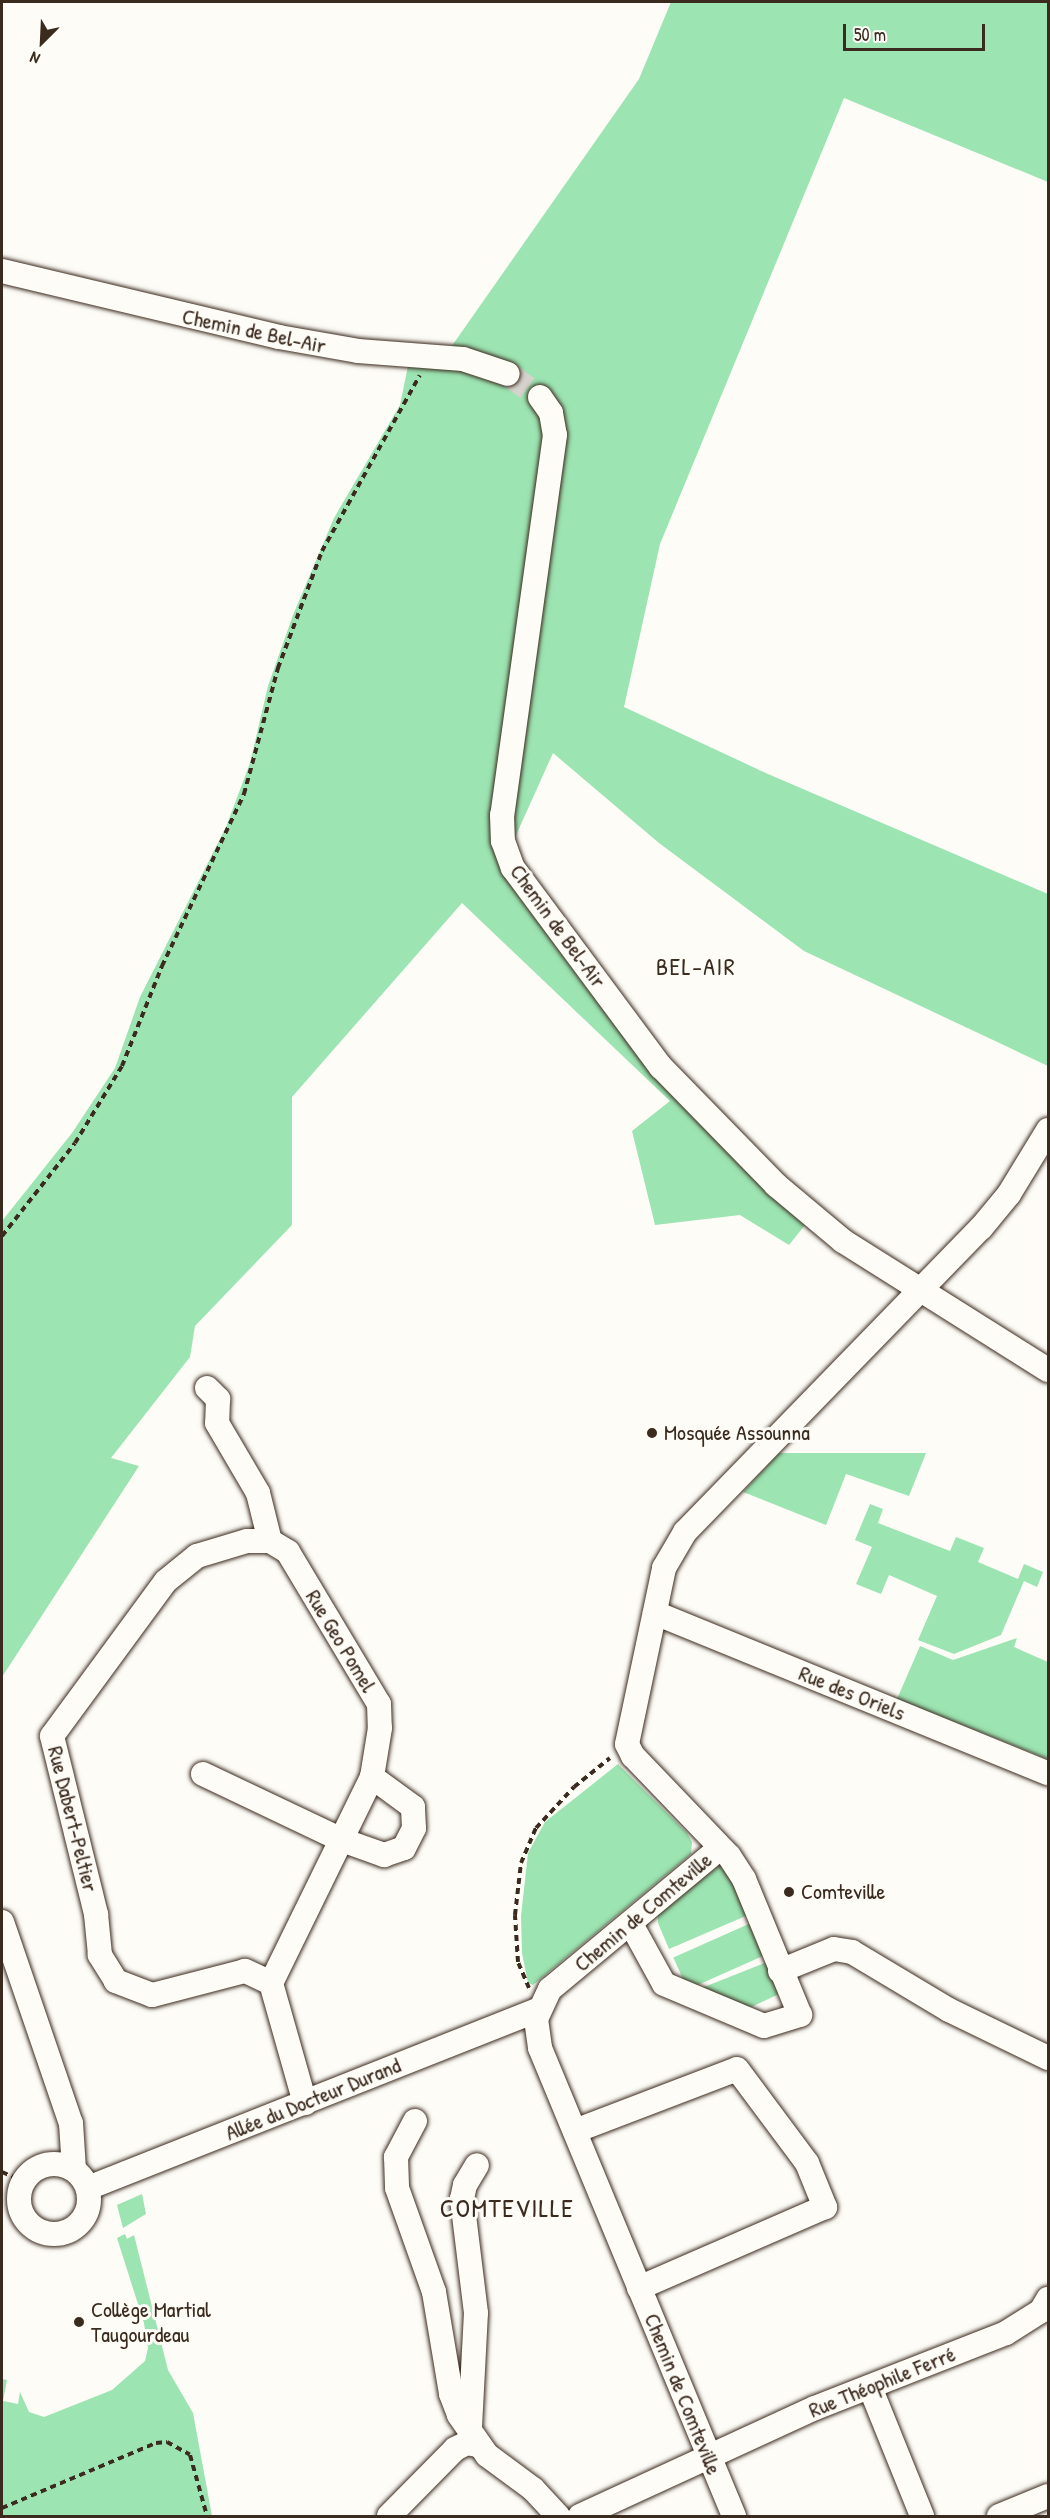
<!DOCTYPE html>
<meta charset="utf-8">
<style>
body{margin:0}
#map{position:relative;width:1050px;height:2518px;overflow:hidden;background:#fdfcf7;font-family:"Patrick Hand",sans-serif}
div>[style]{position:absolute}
.green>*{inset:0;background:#9ce4b2;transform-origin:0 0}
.minor-tunnel>*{height:24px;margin-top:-12px;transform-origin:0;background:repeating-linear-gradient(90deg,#d6d2cc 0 24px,transparent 0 36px)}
.path>*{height:4px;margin-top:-2px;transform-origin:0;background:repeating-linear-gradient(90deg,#3b2a1e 0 6px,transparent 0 10.5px)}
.roads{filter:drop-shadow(0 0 2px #3b2a1e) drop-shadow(0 0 2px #3b2a1e)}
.minor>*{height:24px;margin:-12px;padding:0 12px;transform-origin:12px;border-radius:12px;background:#fdfcf7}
.minor>.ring{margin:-12px;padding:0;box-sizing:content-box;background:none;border:24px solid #fdfcf7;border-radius:50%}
.dots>*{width:16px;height:16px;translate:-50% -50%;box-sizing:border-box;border:3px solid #fdfcf7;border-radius:50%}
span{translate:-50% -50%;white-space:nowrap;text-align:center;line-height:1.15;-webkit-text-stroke:6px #fdfcf7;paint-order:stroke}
.street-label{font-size:22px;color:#3b2a1e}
.poi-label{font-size:22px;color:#3b2a1e}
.left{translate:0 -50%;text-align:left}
.neighbourhood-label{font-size:24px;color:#3b2a1e;letter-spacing:1.5px}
.quarter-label{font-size:26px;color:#3b2a1e;letter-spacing:1.5px}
.frame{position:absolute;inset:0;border:3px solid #3b2a1e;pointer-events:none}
.north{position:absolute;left:12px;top:12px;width:60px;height:60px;-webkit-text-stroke:4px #fdfcf7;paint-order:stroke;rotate:204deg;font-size:16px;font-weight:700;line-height:24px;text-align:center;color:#3b2a1e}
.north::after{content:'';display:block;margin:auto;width:21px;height:27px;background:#3b2a1e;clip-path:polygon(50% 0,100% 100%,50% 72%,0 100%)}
.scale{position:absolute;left:843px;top:24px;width:142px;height:27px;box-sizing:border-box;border:3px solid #3b2a1e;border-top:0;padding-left:8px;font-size:18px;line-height:21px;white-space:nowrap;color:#3b2a1e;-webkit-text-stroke:4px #fdfcf7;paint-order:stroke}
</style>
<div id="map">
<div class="green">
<div style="clip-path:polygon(671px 2px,1048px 2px,1048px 182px,844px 98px,660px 544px,624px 707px,768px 774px,1048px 894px,1048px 1066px,804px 951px,659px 843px,553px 753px,504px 862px,677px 1089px,805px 1225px,789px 1245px,740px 1215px,655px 1225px,632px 1131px,670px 1101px,462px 903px,292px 1097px,292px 1225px,195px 1326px,190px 1357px,111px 1458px,139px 1466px,2px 1677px,2px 1221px,72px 1133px,115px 1068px,140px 997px,226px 827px,250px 763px,268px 686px,293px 615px,334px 518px,400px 405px,409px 361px,449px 350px,639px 79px)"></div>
<div style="clip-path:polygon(779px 1453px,926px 1453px,909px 1496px,846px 1474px,826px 1525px,743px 1492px)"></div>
<div style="clip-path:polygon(870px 1504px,883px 1509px,878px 1523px,950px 1551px,956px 1537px,984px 1548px,978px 1562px,1018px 1579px,1024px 1564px,1043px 1572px,1037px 1587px,1024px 1581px,1001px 1635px,954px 1654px,918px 1640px,937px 1596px,889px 1575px,881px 1594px,856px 1584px,872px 1547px,855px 1540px)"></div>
<div style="clip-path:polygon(1017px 1638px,1014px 1647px,1048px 1662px,1048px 1759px,897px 1699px,920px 1646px,953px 1660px)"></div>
<div style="clip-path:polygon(618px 1764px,687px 1833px,692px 1842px,691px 1854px,533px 1985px,528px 1983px,522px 1953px,521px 1916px,528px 1853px,545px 1822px)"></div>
<div style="clip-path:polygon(719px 1866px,727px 1868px,748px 1915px,669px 1949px,658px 1923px,658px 1913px)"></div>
<div style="left:751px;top:1923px;width:35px;height:85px;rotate:66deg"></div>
<div style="clip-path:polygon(767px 1962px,781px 1993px,747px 2009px,699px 1989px)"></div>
<div style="clip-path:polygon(142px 2194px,146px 2214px,123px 2228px,117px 2205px)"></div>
<div style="clip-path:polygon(125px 2234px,127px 2239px,134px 2235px,168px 2370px,193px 2413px,212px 2516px,2px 2516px,2px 2379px,7px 2380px,3px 2401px,18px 2404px,20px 2392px,29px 2412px,44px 2417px,112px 2390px,145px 2361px,148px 2348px,144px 2323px,117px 2238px)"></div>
</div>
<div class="minor-tunnel">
<div style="left:508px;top:374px;width:39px;rotate:36deg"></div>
</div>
<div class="path">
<div style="left:2px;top:1236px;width:118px;rotate:-51.9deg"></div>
<div style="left:75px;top:1143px;width:90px;rotate:-58.6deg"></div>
<div style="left:122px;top:1066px;width:108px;rotate:-68.2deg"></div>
<div style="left:162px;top:966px;width:191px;rotate:-64.5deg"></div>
<div style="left:244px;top:794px;width:131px;rotate:-74.9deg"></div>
<div style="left:278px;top:668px;width:125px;rotate:-69.4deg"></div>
<div style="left:322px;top:551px;width:201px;rotate:-60.9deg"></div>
<div style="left:529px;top:1988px;width:28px;rotate:-113deg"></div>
<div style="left:518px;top:1962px;width:47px;rotate:-93.7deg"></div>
<div style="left:515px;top:1915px;width:52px;rotate:-83.4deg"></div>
<div style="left:521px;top:1863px;width:38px;rotate:-67deg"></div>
<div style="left:536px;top:1828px;width:56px;rotate:-47.2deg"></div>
<div style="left:574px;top:1787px;width:46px;rotate:-38.9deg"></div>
<div style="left:2px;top:2172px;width:24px;rotate:24deg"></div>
<div style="left:2px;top:2508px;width:167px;rotate:-22.9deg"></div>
<div style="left:156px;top:2443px;width:11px;rotate:-5deg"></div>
<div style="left:167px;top:2442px;width:26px;rotate:29deg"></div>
<div style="left:190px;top:2455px;width:63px;rotate:74.4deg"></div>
</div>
<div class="roads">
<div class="minor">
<div style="left:2px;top:271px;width:285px;rotate:13.4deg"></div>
<div style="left:279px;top:337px;width:80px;rotate:10deg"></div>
<div style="left:358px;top:351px;width:105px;rotate:4.4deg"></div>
<div style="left:463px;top:359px;width:47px;rotate:18.4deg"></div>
<div style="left:540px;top:397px;width:19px;rotate:55deg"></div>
<div style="left:551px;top:413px;width:22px;rotate:80deg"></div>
<div style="left:555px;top:435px;width:384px;rotate:97.9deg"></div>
<div style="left:502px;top:815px;width:26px;rotate:88deg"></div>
<div style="left:503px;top:841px;width:29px;rotate:70deg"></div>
<div style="left:513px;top:868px;width:248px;rotate:53.4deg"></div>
<div style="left:661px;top:1067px;width:165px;rotate:45.7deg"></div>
<div style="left:776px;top:1185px;width:87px;rotate:39.9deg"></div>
<div style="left:843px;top:1241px;width:242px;rotate:32.2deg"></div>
<div style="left:207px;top:1388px;width:16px;rotate:45deg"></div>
<div style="left:218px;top:1399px;width:24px;rotate:92deg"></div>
<div style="left:217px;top:1423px;width:81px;rotate:59.6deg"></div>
<div style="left:258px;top:1493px;width:49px;rotate:76deg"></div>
<div style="left:655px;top:1613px;width:424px;rotate:22.2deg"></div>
<div style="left:203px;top:1774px;width:154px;rotate:25.4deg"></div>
<div style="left:342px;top:1840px;width:45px;rotate:19.7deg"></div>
<div style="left:384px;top:1855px;width:21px;rotate:-19deg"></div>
<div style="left:404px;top:1848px;width:22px;rotate:-63deg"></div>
<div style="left:414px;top:1828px;width:21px;rotate:-93deg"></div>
<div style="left:413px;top:1807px;width:51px;rotate:-143.8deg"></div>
<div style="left:720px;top:1848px;width:221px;rotate:140.3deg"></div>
<div style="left:550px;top:1989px;width:33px;rotate:115deg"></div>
<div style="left:536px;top:2019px;width:29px;rotate:82deg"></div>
<div style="left:540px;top:2048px;width:507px;rotate:67.48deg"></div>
<div style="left:2px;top:1922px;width:213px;rotate:71.1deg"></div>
<div style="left:71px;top:2123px;width:47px;rotate:86.3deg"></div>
<div style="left:631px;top:1924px;width:68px;rotate:61.2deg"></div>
<div style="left:664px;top:1984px;width:108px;rotate:22.8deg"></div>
<div style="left:764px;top:2026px;width:38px;rotate:-17deg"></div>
<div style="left:800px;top:2015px;width:147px;rotate:-112.4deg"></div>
<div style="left:744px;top:1879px;width:27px;rotate:-123deg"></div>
<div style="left:729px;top:1856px;width:139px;rotate:-133.8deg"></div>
<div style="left:633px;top:1756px;width:13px;rotate:-117deg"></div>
<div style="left:627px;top:1744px;width:180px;rotate:-78.1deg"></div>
<div style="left:664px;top:1568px;width:42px;rotate:-59.7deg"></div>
<div style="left:685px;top:1532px;width:424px;rotate:-45.8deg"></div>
<div style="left:981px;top:1228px;width:44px;rotate:-50.5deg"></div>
<div style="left:1009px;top:1194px;width:75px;rotate:-58.6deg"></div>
<div style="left:780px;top:1971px;width:58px;rotate:-22.2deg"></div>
<div style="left:834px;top:1949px;width:18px;rotate:9deg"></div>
<div style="left:852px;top:1952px;width:113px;rotate:30.9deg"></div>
<div style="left:949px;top:2010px;width:110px;rotate:25.9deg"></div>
<div style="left:271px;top:1983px;width:29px;rotate:-155deg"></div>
<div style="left:245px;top:1971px;width:96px;rotate:165.5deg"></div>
<div style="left:152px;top:1995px;width:39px;rotate:-159deg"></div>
<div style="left:116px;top:1981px;width:31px;rotate:-122deg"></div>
<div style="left:100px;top:1955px;width:41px;rotate:-95.6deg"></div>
<div style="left:96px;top:1914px;width:183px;rotate:-103.9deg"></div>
<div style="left:52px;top:1736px;width:192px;rotate:-53.7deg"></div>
<div style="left:166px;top:1581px;width:40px;rotate:-39deg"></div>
<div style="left:197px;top:1556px;width:52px;rotate:-16.7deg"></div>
<div style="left:247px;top:1541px;width:23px"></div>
<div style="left:270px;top:1541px;width:21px;rotate:31deg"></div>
<div style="left:288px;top:1552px;width:177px;rotate:59.1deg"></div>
<div style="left:379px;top:1704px;width:24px;rotate:88deg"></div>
<div style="left:380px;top:1728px;width:50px;rotate:99.3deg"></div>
<div style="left:372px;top:1777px;width:229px;rotate:116.1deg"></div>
<div style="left:271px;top:1983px;width:125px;rotate:74.2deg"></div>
<div style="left:415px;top:2121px;width:41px;rotate:117.8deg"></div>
<div style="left:396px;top:2157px;width:31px;rotate:88deg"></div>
<div style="left:397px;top:2188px;width:110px;rotate:70.4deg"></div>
<div style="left:434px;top:2292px;width:103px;rotate:80.5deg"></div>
<div style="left:451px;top:2394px;width:22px;rotate:69deg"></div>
<div style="left:459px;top:2415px;width:49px;rotate:55deg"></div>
<div style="left:487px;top:2455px;width:57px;rotate:36.5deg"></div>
<div style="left:533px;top:2489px;width:37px;rotate:47deg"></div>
<div style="left:575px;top:2131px;width:173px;rotate:-20.9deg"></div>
<div style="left:737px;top:2069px;width:117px;rotate:53.3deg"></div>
<div style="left:807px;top:2163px;width:48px;rotate:67.8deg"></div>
<div style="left:825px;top:2207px;width:203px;rotate:156.5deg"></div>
<div class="ring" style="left:19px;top:2164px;width:46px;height:46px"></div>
<div style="left:88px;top:2188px;width:483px;rotate:-21.6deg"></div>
<div style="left:870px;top:2387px;width:139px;rotate:68deg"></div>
<div style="left:470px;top:2427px;width:114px;rotate:-87deg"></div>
<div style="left:476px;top:2313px;width:115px;rotate:-97deg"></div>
<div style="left:462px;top:2199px;width:14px;rotate:-78deg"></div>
<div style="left:465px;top:2185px;width:23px;rotate:-59deg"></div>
<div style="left:389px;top:2516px;width:94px;rotate:-45.4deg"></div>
<div style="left:455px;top:2449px;width:13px;rotate:-27deg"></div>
<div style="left:467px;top:2443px;width:10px;rotate:11deg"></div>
<div style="left:580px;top:2516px;width:259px;rotate:-24.7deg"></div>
<div style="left:815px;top:2408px;width:205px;rotate:-21.4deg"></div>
<div style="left:1006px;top:2333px;width:41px;rotate:-32.2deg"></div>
<div style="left:1041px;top:2311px;width:14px;rotate:-60deg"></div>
<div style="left:999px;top:2516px;width:53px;rotate:-22.2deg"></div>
</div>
</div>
<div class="dots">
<div style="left:652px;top:1433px;background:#3b2a1e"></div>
<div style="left:789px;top:1892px;background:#3b2a1e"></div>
<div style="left:79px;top:2322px;background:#3b2a1e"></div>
</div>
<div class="street-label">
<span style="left:254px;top:331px;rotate:12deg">Chemin de Bel-Air</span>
<span style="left:558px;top:926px;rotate:54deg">Chemin de Bel-Air</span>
<span style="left:341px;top:1641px;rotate:59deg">Rue Geo Pomel</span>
<span style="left:852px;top:1693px;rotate:22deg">Rue des Oriels</span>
<span style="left:73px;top:1819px;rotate:76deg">Rue Dabert-Peltier</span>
<span style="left:643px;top:1912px;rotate:-40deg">Chemin de Comteville</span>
<span style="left:313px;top:2099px;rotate:-22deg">Allée du Docteur Durand</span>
<span style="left:882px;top:2382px;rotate:-22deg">Rue Théophile Ferré</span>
<span style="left:683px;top:2394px;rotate:68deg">Chemin de Comteville</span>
</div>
<div class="poi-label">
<span class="left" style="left:664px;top:1433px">Mosquée Assounna</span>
<span class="left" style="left:801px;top:1892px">Comteville</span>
<span class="left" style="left:91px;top:2322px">Collège Martial<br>Taugourdeau</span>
</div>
<div class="neighbourhood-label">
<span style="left:696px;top:967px">BEL-AIR</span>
</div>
<div class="quarter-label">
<span style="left:507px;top:2208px">COMTEVILLE</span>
</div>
<div class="frame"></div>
<div class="north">N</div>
<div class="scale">50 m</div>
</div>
